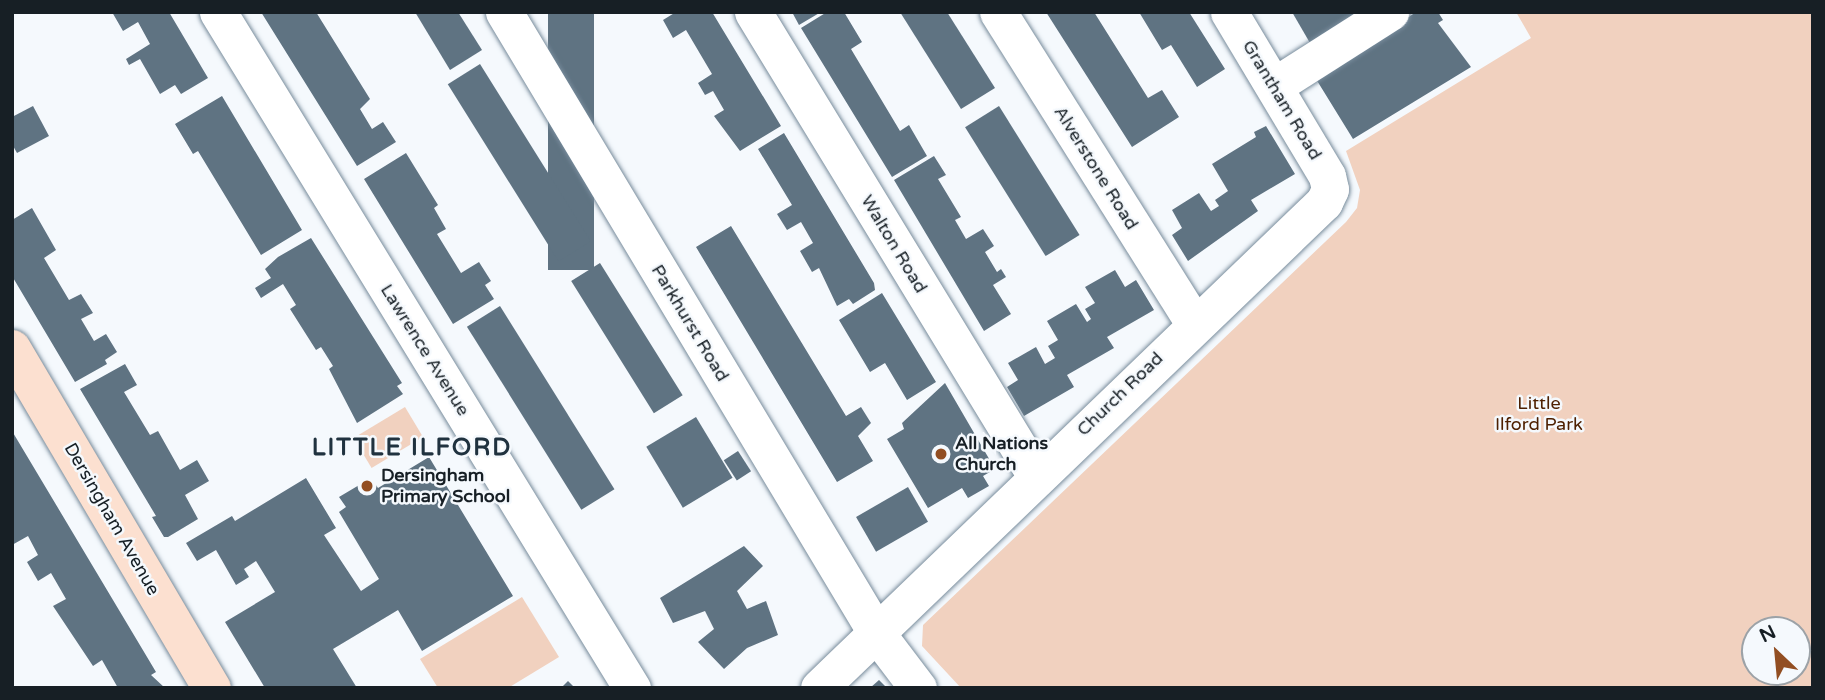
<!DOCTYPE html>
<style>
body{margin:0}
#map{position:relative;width:1825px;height:700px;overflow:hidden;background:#f5f9fd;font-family:"Varela Round",sans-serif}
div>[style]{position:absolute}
.green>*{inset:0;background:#f1d1bf;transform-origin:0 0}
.building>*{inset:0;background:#5f7382;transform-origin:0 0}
.roads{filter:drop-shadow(0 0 2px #788c9c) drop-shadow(0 0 2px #788c9c)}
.minor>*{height:37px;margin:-18.5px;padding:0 18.5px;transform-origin:18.5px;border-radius:18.5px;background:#fff}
.major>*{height:38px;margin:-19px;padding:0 19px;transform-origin:19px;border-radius:19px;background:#fce0d0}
.dots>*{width:19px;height:19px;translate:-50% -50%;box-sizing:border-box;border:4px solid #f5f9fd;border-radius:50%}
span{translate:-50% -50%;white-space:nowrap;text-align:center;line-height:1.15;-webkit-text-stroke:5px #f5f9fd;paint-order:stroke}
.street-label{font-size:18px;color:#171f25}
.park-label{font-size:18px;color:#4e2001}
.poi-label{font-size:18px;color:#171f25;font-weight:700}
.left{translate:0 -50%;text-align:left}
.district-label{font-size:24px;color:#20323f;font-weight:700;letter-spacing:2px}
.frame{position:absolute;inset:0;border:14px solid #171f25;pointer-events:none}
.north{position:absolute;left:1741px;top:616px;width:70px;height:70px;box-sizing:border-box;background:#f5f9fd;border:2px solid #9ca2a7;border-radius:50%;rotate:334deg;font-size:19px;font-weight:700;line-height:28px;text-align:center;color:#171f25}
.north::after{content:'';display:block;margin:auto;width:24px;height:32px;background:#924e22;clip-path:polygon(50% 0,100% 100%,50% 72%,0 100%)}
</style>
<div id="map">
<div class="green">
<div style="clip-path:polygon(evenodd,1516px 12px,1813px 12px,1813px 688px,961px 688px,922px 646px,923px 625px,1346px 222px,1357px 208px,1360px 190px,1346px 151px,1531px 38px,1516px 12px,1755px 630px,1797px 630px,1797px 672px,1755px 672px,1755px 630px)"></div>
<div style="left:405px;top:407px;width:35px;height:60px;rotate:59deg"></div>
<div style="clip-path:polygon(522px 597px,559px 657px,508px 688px,438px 688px,420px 659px)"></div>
</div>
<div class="building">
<div style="clip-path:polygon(112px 12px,169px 12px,208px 78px,181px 94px,175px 85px,160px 94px,140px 59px,129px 65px,126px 59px,150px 44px,138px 22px,123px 31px)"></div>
<div style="clip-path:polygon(261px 12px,316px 12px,370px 99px,360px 109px,372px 129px,383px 122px,396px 142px,357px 166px)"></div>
<div style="clip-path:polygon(415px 12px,458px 12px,482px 50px,450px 70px)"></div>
<div style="left:548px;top:12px;width:46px;height:258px"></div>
<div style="clip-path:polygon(676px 12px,712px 12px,781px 126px,740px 151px,714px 116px,724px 110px,713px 91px,705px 95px,698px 83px,712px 74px,686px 30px,673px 38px,663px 20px)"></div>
<div style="clip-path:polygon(792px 12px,821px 12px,799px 25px)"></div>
<div style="clip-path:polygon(827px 12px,844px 12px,862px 42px,851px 49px,900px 131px,909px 125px,927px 156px,892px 177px,801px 28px)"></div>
<div style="clip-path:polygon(900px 12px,947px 12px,995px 88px,961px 109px)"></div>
<div style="clip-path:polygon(1046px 12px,1094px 12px,1148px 98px,1162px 90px,1179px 117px,1132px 147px)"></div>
<div style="clip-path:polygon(1139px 12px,1189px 12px,1225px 69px,1197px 87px,1171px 45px,1162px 50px)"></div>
<div style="clip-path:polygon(1292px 12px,1353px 12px,1355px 16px,1310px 43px)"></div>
<div style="clip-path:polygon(1416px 12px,1438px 12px,1443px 20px,1438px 23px,1471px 67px,1353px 139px,1316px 79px)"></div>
<div style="left:480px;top:64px;width:209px;height:38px;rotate:58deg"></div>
<div style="clip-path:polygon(222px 96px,302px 230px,261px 255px,198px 151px,193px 154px,175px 124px)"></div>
<div style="clip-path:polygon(33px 106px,49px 136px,17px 153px,12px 144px,12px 117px)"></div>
<div style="left:999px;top:106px;width:152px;height:40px;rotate:58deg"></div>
<div style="clip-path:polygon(1266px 126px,1295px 174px,1251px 200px,1258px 211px,1188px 261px,1172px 235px,1182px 228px,1172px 210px,1199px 193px,1211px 211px,1219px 206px,1215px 200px,1228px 191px,1212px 164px,1256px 137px,1254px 132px)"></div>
<div style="clip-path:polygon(784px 133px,874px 283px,875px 290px,853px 304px,849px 299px,837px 306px,819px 268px,812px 272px,800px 251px,813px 243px,801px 222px,787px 230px,777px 214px,792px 205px,758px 149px)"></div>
<div style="clip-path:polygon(406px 153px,438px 205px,434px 208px,446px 229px,437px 234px,461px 273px,479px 262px,491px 281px,485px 285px,494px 299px,453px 324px,364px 179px)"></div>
<div style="clip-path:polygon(934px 156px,946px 175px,938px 179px,961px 217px,955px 220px,966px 239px,983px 229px,994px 246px,985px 252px,997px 272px,1001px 269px,1006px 277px,993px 285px,1011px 314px,984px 331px,894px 180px)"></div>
<div style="clip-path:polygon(32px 208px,56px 250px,44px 258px,69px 300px,81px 294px,93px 313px,81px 319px,94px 341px,106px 334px,117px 352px,105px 360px,107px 364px,75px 382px,12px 276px,12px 220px)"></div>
<div style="clip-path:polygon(731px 226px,846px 416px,861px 407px,871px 423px,858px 436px,873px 461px,837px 482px,696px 247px)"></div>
<div style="clip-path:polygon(311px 238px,402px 383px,397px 386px,403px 394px,357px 423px,329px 369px,333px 366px,321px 347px,316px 350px,290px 309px,296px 305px,283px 284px,261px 298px,255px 288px,271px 278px,265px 269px,278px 257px)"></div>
<div style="left:600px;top:263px;width:156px;height:34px;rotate:58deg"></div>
<div style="clip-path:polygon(1115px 270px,1125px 287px,1136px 280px,1154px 310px,1107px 337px,1114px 348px,1067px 375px,1074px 387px,1024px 416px,1007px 387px,1018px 380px,1008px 363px,1036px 347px,1045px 364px,1055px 358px,1048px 346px,1058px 340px,1047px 321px,1076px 304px,1087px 322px,1091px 319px,1085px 309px,1095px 303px,1085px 287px)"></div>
<div style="clip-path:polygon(882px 293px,936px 382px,907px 400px,885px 363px,870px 372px,839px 320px)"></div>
<div style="left:500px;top:306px;width:216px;height:39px;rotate:58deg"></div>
<div style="clip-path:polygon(125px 364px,137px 385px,124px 392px,150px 435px,158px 431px,180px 470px,197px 460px,209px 481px,185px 495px,198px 519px,168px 537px,164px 537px,152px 517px,156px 516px,80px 389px)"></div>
<div style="clip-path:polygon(945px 383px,995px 469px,983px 476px,989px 486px,968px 498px,962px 488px,928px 508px,887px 439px,904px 429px,902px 423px)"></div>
<div style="left:696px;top:417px;width:71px;height:58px;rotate:59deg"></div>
<div style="clip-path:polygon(12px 431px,156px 672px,151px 675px,165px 688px,118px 688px,102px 660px,93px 666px,53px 606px,66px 599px,51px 573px,38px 581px,27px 562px,38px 555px,28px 536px,12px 545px)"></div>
<div style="left:738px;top:451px;width:24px;height:17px;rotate:57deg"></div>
<div style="clip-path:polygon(429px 457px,513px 596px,422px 651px,398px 610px,333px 649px,357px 688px,265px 688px,225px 622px,275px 592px,256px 561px,244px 569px,249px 577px,236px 585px,216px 550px,197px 561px,186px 543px,232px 516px,235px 521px,306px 478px,336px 528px,324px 535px,361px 591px,379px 579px,339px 512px,346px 507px,339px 497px,371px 478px,378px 488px)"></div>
<div style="left:908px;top:487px;width:40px;height:60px;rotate:60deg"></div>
<div style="clip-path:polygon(744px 546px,763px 566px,737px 591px,747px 609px,766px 601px,778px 635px,747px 648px,724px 669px,698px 642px,714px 629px,705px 611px,673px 623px,660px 598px)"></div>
<div style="clip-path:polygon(879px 680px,887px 688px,870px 688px)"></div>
<div style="clip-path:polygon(568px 681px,575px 688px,561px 688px)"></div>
</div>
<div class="roads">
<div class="minor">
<div style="left:218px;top:12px;width:793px;rotate:58.52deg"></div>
<div style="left:504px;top:12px;width:725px;rotate:59.05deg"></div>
<div style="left:877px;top:634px;width:68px;rotate:52.8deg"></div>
<div style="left:753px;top:12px;width:543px;rotate:58.62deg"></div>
<div style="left:998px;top:12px;width:368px;rotate:57.8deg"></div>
<div style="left:1274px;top:86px;width:138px;rotate:-32.5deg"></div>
<div style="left:819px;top:688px;width:701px;rotate:-43.9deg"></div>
<div style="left:1324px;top:202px;width:14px;rotate:-65deg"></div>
<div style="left:1330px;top:189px;width:13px;rotate:-103deg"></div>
<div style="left:1327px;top:176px;width:191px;rotate:-120.9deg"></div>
</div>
<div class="major">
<div style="left:12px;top:349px;width:394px;rotate:59.5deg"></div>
</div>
</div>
<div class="dots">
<div style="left:941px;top:454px;background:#924e22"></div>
<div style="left:367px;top:486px;background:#924e22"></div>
</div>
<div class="street-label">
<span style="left:1282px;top:100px;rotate:59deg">Grantham Road</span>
<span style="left:1096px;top:168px;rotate:58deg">Alverstone Road</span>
<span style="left:894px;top:244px;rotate:59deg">Walton Road</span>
<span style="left:690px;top:323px;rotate:59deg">Parkhurst Road</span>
<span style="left:425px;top:350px;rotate:58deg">Lawrence Avenue</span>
<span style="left:1120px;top:394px;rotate:-44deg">Church Road</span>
<span style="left:112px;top:519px;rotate:60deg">Dersingham Avenue</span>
</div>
<div class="park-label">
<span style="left:1539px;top:414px">Little<br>Ilford Park</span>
</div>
<div class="poi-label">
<span class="left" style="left:955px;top:454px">All Nations<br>Church</span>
<span class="left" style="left:381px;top:486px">Dersingham<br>Primary School</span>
</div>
<div class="district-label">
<span style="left:412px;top:448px">LITTLE ILFORD</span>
</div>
<div class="frame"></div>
<div class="north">N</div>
</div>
